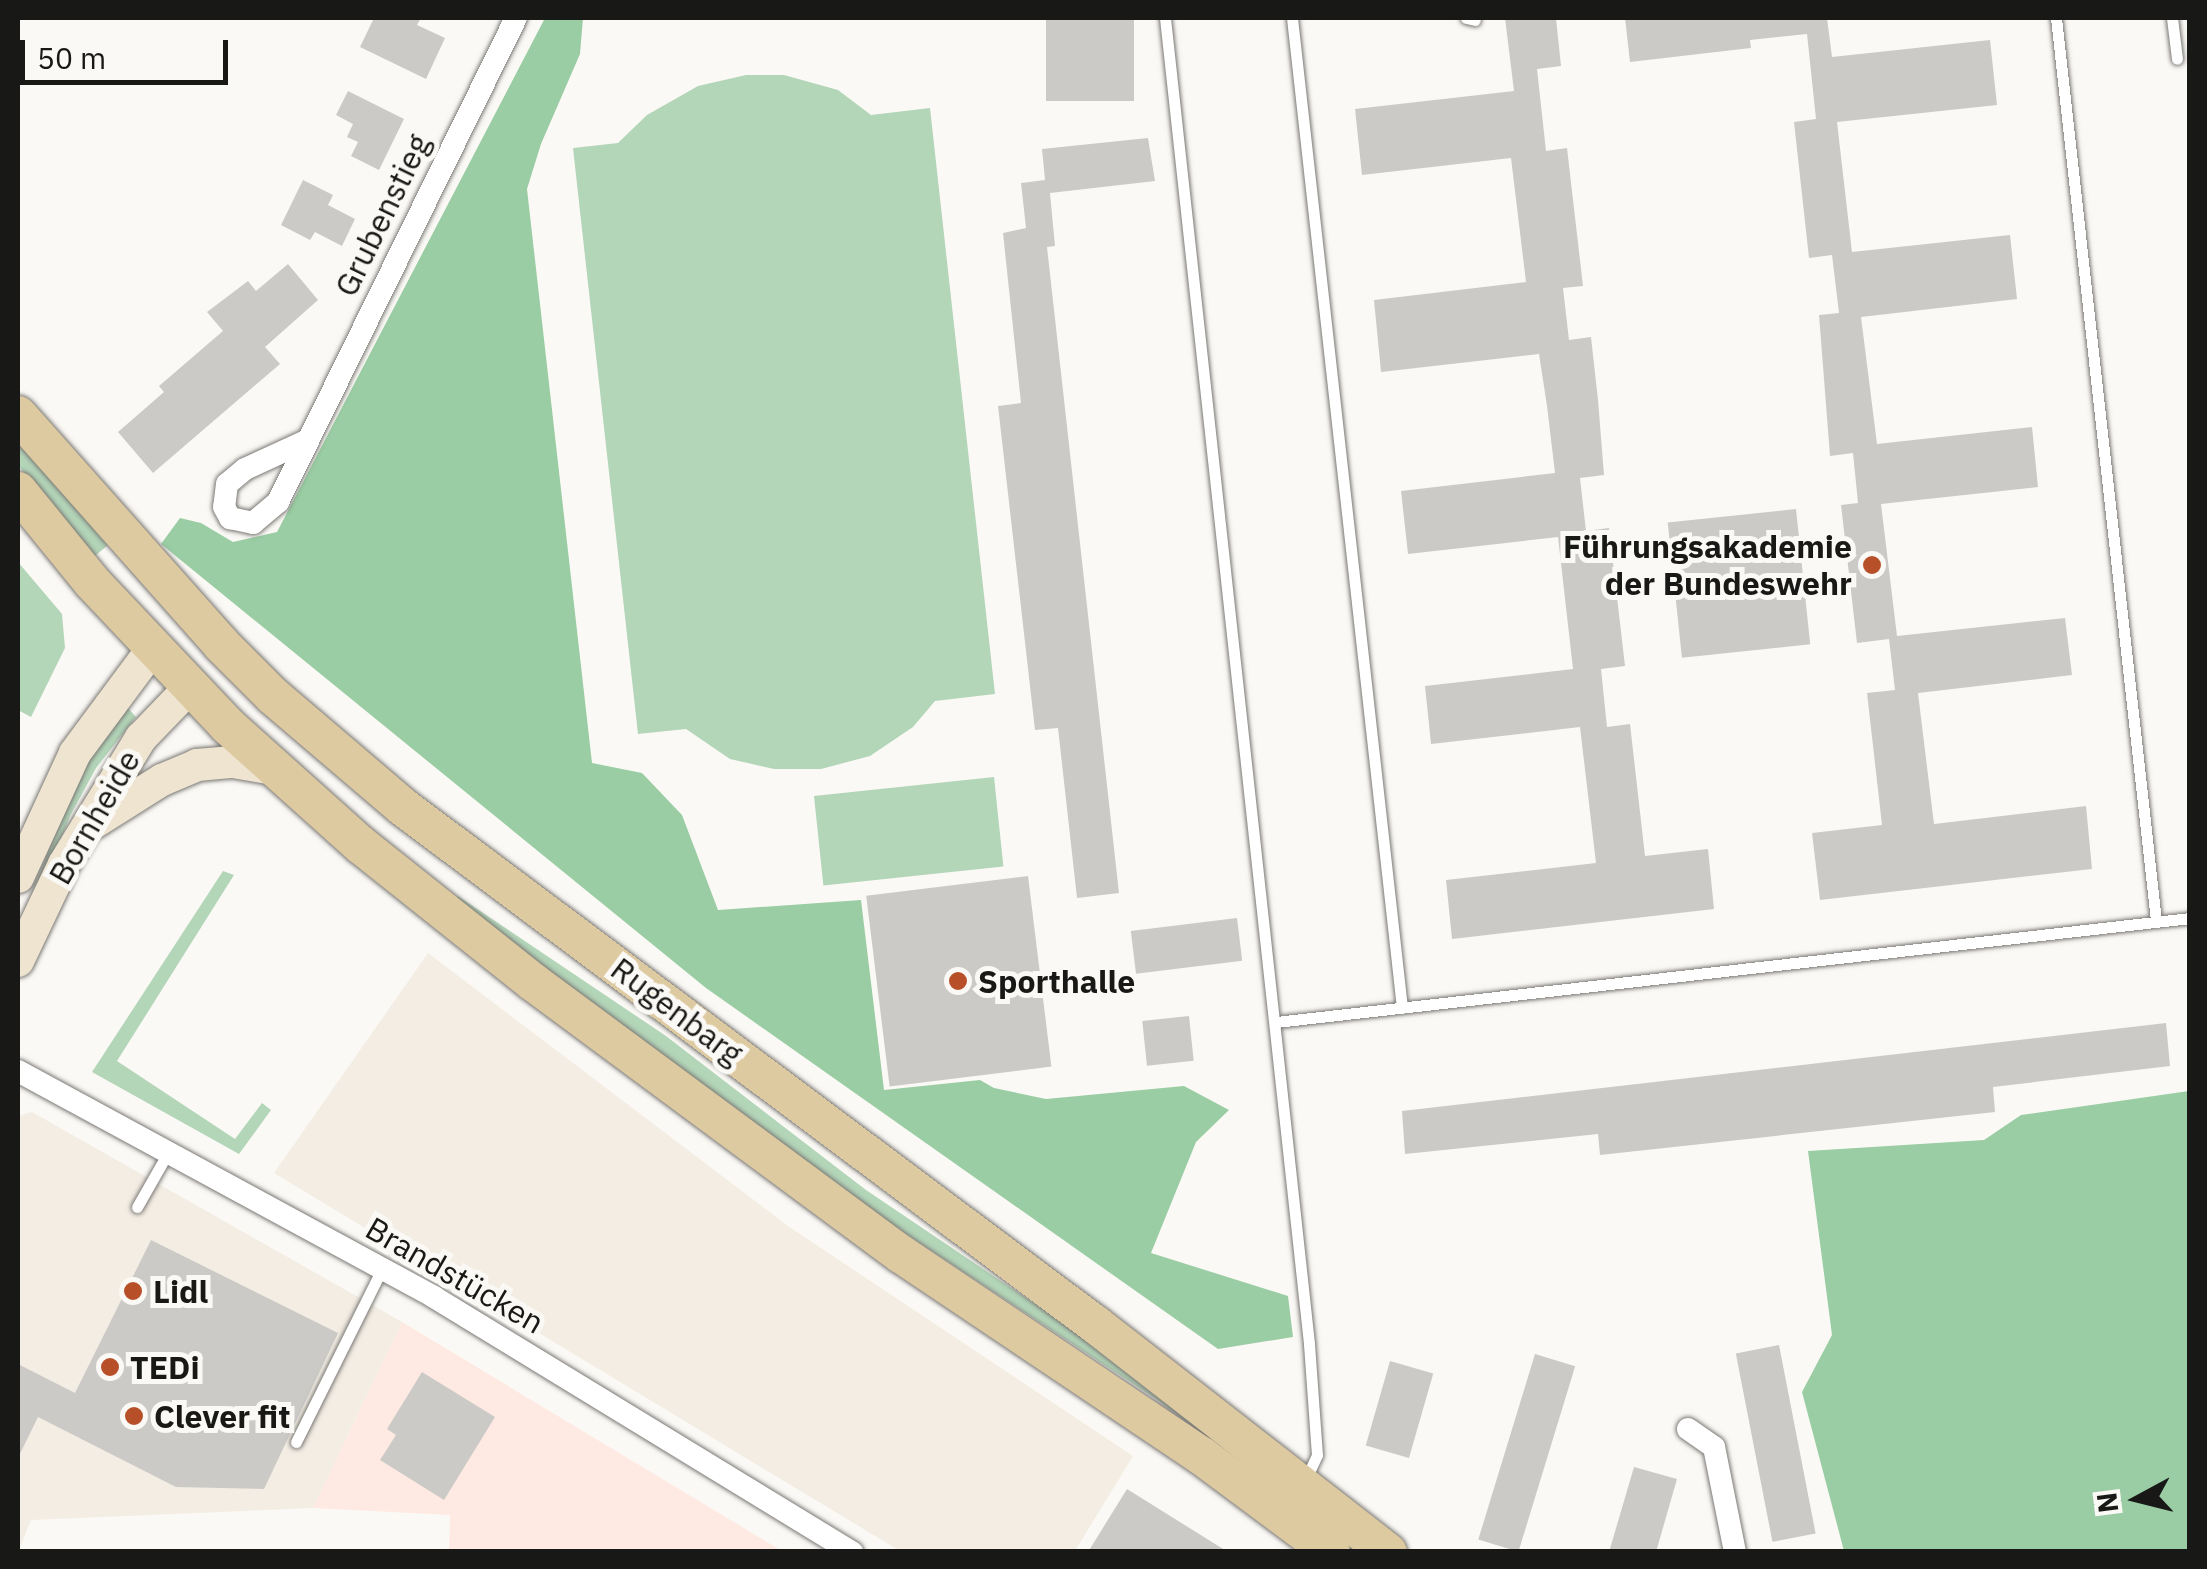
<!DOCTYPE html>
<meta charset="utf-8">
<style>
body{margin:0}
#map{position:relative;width:2207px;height:1569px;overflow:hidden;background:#fbf9f5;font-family:"IBM Plex Sans",sans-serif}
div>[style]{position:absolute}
.built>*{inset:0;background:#f3ede3}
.industrial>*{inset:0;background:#feeae2}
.green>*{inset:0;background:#b3d5b8;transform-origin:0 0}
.forest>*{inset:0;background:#9acda3}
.building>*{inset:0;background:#cccac7;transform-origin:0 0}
.roads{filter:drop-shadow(0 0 2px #7a7875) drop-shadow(0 0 2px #7a7875)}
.lane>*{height:11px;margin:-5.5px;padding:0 5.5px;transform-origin:5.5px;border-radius:5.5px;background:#fff}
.street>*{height:22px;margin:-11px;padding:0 11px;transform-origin:11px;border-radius:11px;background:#fff}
.secondary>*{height:32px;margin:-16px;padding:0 16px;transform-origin:16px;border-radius:16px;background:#eee4d0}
.primary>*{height:38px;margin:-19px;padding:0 19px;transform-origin:19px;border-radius:19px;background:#decaa1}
.dots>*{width:28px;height:28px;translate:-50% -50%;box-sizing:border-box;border:5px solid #fbf9f5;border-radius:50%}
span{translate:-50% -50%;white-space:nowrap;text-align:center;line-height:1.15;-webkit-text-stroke:10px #fbf9f5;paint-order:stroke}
.street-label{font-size:32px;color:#181817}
.poi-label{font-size:32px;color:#181817;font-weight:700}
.right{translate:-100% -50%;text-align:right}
.left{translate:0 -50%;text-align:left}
.frame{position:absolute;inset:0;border:20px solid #181817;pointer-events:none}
.north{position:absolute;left:2087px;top:1449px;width:100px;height:100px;-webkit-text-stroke:8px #fbf9f5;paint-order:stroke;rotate:263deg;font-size:28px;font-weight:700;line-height:40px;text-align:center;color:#181817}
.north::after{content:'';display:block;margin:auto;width:35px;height:45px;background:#181817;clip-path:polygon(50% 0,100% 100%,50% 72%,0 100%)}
.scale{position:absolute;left:20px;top:40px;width:208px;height:45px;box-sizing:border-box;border:5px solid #181817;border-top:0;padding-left:12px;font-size:30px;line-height:35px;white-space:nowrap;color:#181817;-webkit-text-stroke:8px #fbf9f5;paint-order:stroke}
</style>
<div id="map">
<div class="built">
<div style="clip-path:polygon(428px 953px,788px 1226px,1133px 1456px,1075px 1551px,900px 1551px,274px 1173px)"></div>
<div style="clip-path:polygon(32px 1112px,402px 1322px,313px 1508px,31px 1520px,18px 1552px,18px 1116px)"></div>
</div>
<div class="industrial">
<div style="clip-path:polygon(402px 1322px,782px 1551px,449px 1551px,450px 1515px,313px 1508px)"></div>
</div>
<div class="green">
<div style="clip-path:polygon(746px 75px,784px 75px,838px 90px,871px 115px,930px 108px,995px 694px,935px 701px,913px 727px,870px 756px,821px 769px,774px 769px,730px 759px,686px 729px,638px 734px,573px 148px,618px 143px,647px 115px,698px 86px)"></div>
<div style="left:18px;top:439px;width:139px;height:17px;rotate:50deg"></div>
<div style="clip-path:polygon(18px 562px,62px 614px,65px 648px,31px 717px,18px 710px)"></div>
<div style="clip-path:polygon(127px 707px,136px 717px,96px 768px,70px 816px,39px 896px,33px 893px,50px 846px,87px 763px)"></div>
<div style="left:994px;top:777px;width:90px;height:181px;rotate:84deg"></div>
<div style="clip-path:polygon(223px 871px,234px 875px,117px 1061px,235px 1139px,262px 1103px,271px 1110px,239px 1154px,92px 1072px)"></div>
<div style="clip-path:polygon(458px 896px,666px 1036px,866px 1190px,1084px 1337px,1247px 1465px,1159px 1401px,777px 1149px,456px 902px)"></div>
</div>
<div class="forest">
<div style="clip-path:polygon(545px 18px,583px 18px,580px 54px,541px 144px,527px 189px,592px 763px,642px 773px,682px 815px,718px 910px,861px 900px,884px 1090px,980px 1080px,994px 1088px,1046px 1099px,1184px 1086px,1229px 1110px,1196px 1142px,1151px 1253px,1288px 1296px,1293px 1337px,1218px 1349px,706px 988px,161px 544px,180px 518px,201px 523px,233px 542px,277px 532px)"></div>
<div style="clip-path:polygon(2189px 1091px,2189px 1551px,1844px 1551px,1802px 1392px,1832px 1335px,1808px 1151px,1984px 1140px,2021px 1115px)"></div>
</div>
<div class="building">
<div style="clip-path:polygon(374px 18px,421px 18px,417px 25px,445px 38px,426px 79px,360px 47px)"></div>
<div style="left:1046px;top:18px;width:88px;height:83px"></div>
<div style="clip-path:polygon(1505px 18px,1556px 18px,1561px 66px,1537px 69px,1546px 151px,1567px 148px,1583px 286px,1563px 288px,1569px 340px,1591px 337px,1598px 400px,1604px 475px,1580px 478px,1586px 531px,1609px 528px,1625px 666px,1601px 669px,1607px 727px,1630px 724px,1645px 856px,1708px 849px,1714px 909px,1452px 939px,1446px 880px,1596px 863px,1580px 727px,1431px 744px,1425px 686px,1573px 669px,1558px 537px,1408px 554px,1401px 491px,1555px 473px,1547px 406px,1539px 354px,1381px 372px,1374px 300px,1526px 282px,1511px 158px,1362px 175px,1355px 109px,1514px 91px)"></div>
<div style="clip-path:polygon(1625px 18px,1827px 18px,1832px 57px,1990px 40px,1997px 105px,1837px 122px,1852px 252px,2010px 235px,2017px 299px,1861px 317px,1877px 444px,2032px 427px,2038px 487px,1881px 504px,1897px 636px,2065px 618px,2072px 675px,1918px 693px,1934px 824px,2086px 806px,2092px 869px,1820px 900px,1812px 833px,1882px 825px,1867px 693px,1895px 690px,1889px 639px,1857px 643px,1841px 505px,1858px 503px,1853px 453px,1830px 456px,1819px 315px,1839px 313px,1832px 255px,1809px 258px,1794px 122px,1816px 119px,1807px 34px,1750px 40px,1751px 48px,1630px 62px)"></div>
<div style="clip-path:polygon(348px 91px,404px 119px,379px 170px,351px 156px,358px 142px,347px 137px,353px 124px,336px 115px)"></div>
<div style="clip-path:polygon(1148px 138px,1155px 181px,1050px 193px,1055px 246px,1047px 247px,1119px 893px,1077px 898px,1058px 728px,1035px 730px,998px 406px,1021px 403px,1003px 233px,1026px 228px,1021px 183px,1045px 180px,1042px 149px)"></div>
<div style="clip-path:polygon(303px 180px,333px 195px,328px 205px,355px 219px,342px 246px,315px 232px,310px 240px,281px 225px)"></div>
<div style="clip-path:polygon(288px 264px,318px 300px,265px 347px,280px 364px,153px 473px,118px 432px,164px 392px,159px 386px,223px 331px,207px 312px,248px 281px,256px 291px)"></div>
<div style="left:1796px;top:509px;width:136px;height:129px;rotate:84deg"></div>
<div style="left:1028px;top:876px;width:192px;height:163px;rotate:83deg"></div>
<div style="left:1237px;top:918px;width:43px;height:107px;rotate:83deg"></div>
<div style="left:1189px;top:1016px;width:45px;height:47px;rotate:84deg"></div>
<div style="clip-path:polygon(2166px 1023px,2170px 1066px,1993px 1087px,1995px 1112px,1600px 1155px,1598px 1134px,1405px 1154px,1402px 1111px)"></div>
<div style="clip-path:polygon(151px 1240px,338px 1333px,264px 1489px,176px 1487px,38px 1417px,18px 1458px,18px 1364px,75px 1393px)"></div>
<div style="left:1779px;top:1345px;width:192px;height:44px;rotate:79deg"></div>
<div style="left:1535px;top:1354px;width:42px;height:194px;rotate:17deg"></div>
<div style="left:1390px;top:1361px;width:45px;height:88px;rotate:16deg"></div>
<div style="clip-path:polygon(422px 1372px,495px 1417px,444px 1500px,380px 1460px,396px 1435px,387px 1429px)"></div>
<div style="clip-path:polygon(1634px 1467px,1677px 1479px,1656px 1552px,1609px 1552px)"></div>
<div style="clip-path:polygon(1127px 1489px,1228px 1552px,1088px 1552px)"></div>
</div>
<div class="roads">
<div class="lane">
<div style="left:1165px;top:18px;width:1334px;rotate:83.8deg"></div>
<div style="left:1309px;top:1344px;width:111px;rotate:85.9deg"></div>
<div style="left:1317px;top:1455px;width:29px;rotate:115deg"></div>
<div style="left:1292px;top:18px;width:996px;rotate:83.66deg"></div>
<div style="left:1466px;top:18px;width:9px;rotate:13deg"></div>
<div style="left:2056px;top:18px;width:909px;rotate:83.68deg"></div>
<div style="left:2172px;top:18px;width:41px;rotate:83deg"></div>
<div style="left:1276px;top:1022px;width:920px;rotate:-6.49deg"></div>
<div style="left:137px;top:1207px;width:64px;rotate:-60.3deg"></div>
<div style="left:296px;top:1442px;width:193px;rotate:-63.6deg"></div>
</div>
<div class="street">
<div style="left:306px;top:441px;width:67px;rotate:155.3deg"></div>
<div style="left:245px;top:469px;width:23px;rotate:140deg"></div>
<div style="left:227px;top:484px;width:23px;rotate:97deg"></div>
<div style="left:224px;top:507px;width:13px;rotate:61deg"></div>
<div style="left:230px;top:518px;width:24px;rotate:12deg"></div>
<div style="left:253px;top:523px;width:33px;rotate:-40deg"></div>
<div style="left:278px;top:502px;width:539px;rotate:-63.82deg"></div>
<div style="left:18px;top:1071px;width:473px;rotate:28.5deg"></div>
<div style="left:434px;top:1297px;width:490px;rotate:31.4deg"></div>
<div style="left:1688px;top:1429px;width:32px;rotate:35deg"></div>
<div style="left:1714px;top:1447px;width:107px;rotate:78.7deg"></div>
</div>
<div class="secondary">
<div style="left:92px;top:824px;width:83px;rotate:-32.2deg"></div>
<div style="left:162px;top:780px;width:38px;rotate:-23deg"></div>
<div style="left:197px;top:765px;width:36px;rotate:-5deg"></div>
<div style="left:233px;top:762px;width:43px;rotate:9.5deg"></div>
<div style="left:18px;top:877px;width:136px;rotate:-65.3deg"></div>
<div style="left:75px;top:753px;width:131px;rotate:-53.4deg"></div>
<div style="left:18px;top:961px;width:107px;rotate:-64.6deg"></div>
<div style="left:64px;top:864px;width:148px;rotate:-58.6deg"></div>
<div style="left:141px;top:738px;width:71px;rotate:-46.1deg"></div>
</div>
<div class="primary">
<div style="left:18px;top:415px;width:306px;rotate:48.4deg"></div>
<div style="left:221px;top:644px;width:74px;rotate:45deg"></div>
<div style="left:273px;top:696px;width:171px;rotate:40.5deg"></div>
<div style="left:403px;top:807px;width:865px;rotate:36.78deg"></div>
<div style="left:1096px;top:1325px;width:370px;rotate:37.9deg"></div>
<div style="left:18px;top:491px;width:117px;rotate:50.9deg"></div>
<div style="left:92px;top:582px;width:197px;rotate:46.6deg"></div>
<div style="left:227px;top:725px;width:181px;rotate:41.9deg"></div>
<div style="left:362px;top:846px;width:218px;rotate:38.5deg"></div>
<div style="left:533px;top:982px;width:458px;rotate:36.5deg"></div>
<div style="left:901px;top:1254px;width:362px;rotate:33.9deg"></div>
<div style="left:1202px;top:1456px;width:161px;rotate:36.7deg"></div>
</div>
</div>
<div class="dots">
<div style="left:1872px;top:565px;background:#b75029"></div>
<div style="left:958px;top:981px;background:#b75029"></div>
<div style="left:133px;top:1291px;background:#b75029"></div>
<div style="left:110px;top:1367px;background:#b75029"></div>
<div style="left:134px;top:1416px;background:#b75029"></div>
</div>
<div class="street-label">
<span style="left:382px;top:215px;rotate:-64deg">Grubenstieg</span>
<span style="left:94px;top:817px;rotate:-60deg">Bornheide</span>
<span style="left:677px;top:1011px;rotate:37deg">Rugenbarg</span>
<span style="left:455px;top:1275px;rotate:30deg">Brandstücken</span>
</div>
<div class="poi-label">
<span class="right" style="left:1852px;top:565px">Führungsakademie<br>der Bundeswehr</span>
<span class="left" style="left:978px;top:981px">Sporthalle</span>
<span class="left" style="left:153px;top:1291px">Lidl</span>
<span class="left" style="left:130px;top:1367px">TEDi</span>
<span class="left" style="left:154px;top:1416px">Clever fit</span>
</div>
<div class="frame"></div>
<div class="north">N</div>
<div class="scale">50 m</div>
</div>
